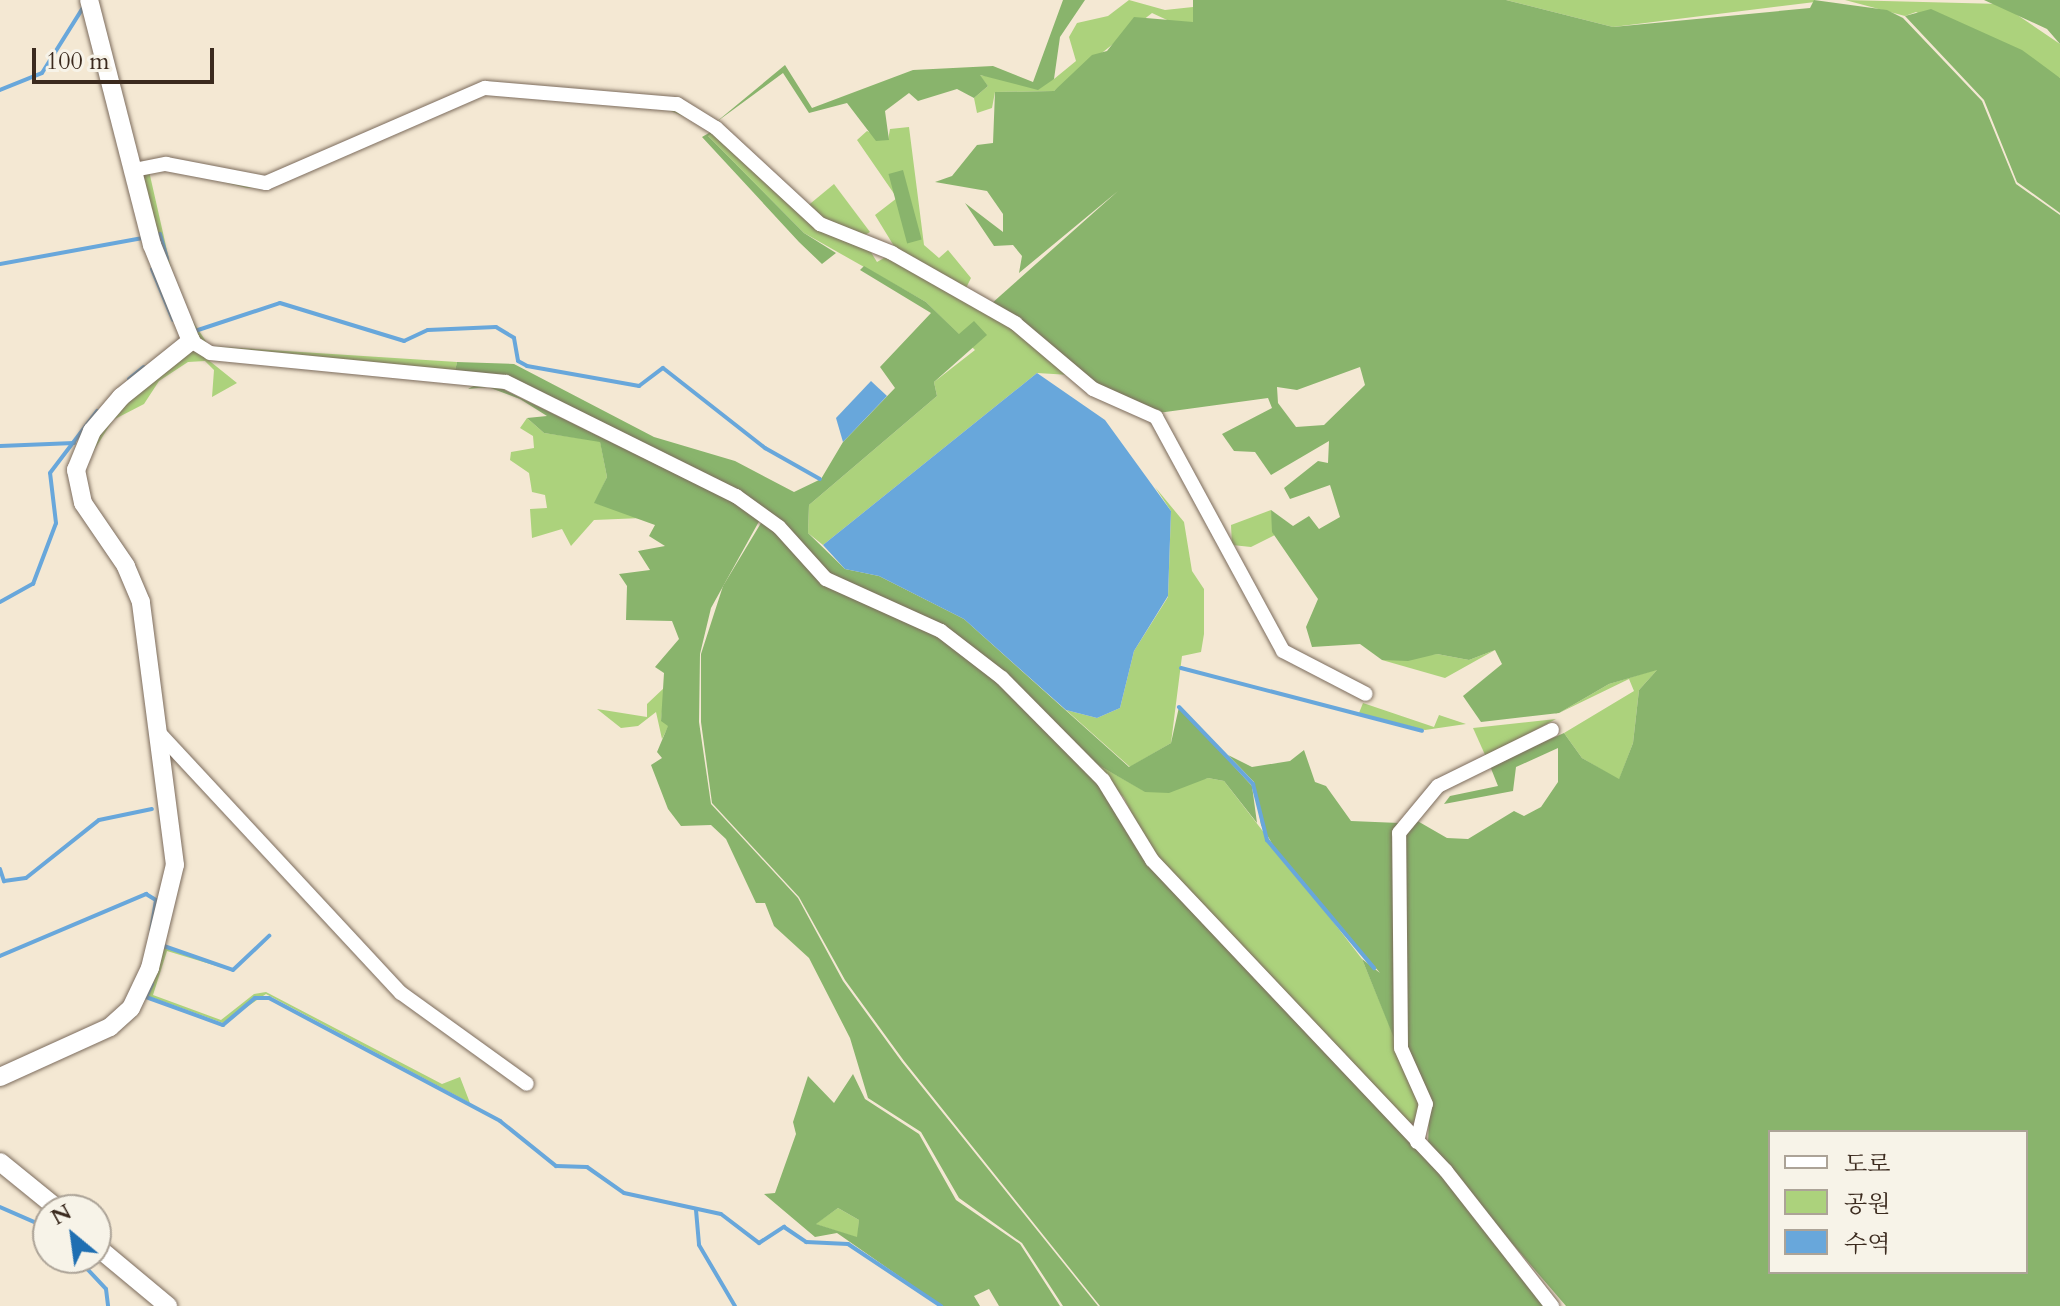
<!DOCTYPE html>
<meta charset="utf-8">
<style>
body{margin:0}
#map{position:relative;width:2060px;height:1306px;overflow:hidden;background:#f4e8d3;font-family:Cardo,"Noto Serif KR",serif}
div>[style]{position:absolute}
.green>*{inset:0;background:#acd27c}
.forest>*{inset:0;background:#89b46c;transform-origin:0 0}
.water>*{inset:0;background:#68a7db}
.stream>*{height:4px;margin:-2px;padding:0 2px;transform-origin:2px;border-radius:2px;background:#68a7db}
.roads{filter:drop-shadow(0 0 2px #7c6c5d) drop-shadow(0 0 2px #7c6c5d)}
.minor>*{height:14px;margin:-7px;padding:0 7px;transform-origin:7px;border-radius:7px;background:#fff}
.tertiary>*{height:18px;margin:-9px;padding:0 9px;transform-origin:9px;border-radius:9px;background:#fff}
span{translate:-50% -50%;white-space:nowrap;text-align:center;line-height:1.15;-webkit-text-stroke:8px #f7f3e8;paint-order:stroke}
.legend{position:absolute;left:1768px;top:1130px;width:260px;height:144px;box-sizing:border-box;background:#f7f3e8;border:2px solid #aca397;margin:0;padding:10px 14px;list-style:none;font-size:24px;color:#3b2a1e}
.legend li{display:flex;align-items:center;gap:16px;height:40px}
.legend b{width:40px;border:2px solid #aca397}
.north{position:absolute;left:32px;top:1194px;width:80px;height:80px;box-sizing:border-box;background:#f7f3e8;border:2px solid #aca397;border-radius:50%;rotate:331deg;font-size:22px;font-weight:700;line-height:32px;text-align:center;color:#3b2a1e}
.north::after{content:'';display:block;margin:auto;width:28px;height:36px;background:#1f6fb2;clip-path:polygon(50% 0,100% 100%,50% 72%,0 100%)}
.scale{position:absolute;left:32px;top:48px;width:182px;height:36px;box-sizing:border-box;border:4px solid #3b2a1e;border-top:0;padding-left:10px;font-size:24px;line-height:28px;white-space:nowrap;color:#3b2a1e;-webkit-text-stroke:6px #f7f3e8;paint-order:stroke}
</style>
<div id="map">
<div class="green">
<div style="clip-path:polygon(1129px 0,1165px 10px,1193px 7px,1193px 22px,1180px 26px,1152px 13px,1054px 91px,995px 92px,992px 108px,977px 113px,974px 98px,988px 86px,979px 75px,1039px 84px,1054px 79px,1076px 61px,1069px 37px,1077px 23px,1108px 16px)"></div>
<div style="clip-path:polygon(1506px 0,1814px 0,1815px 2px,1613px 27px)"></div>
<div style="clip-path:polygon(1845px 0,2001px 4px,2060px 44px,2060px 78px,1916px 12px,1905px 16px)"></div>
<div style="clip-path:polygon(521px 89px,661px 102px,691px 112px,711px 128px,659px 106px,482px 92px,268px 187px,247px 188px,171px 169px,149px 171px,178px 299px,209px 346px,457px 362px,455px 371px,220px 351px,195px 342px,169px 287px,143px 173px,167px 167px,271px 184px,455px 98px,478px 91px)"></div>
<div style="clip-path:polygon(909px 127px,924px 245px,939px 258px,948px 250px,971px 278px,965px 290px,897px 251px,875px 215px,897px 198px,857px 140px,867px 131px,888px 140px,890px 129px)"></div>
<div style="clip-path:polygon(714px 130px,799px 212px,869px 249px,877px 262px,891px 254px,1010px 323px,1070px 375px,1037px 373px,823px 545px,808px 533px,809px 505px,937px 396px,934px 382px,975px 350px,926px 302px,804px 233px,707px 135px)"></div>
<div style="clip-path:polygon(834px 184px,870px 232px,858px 239px,805px 208px)"></div>
<div style="clip-path:polygon(191px 346px,237px 383px,212px 397px,214px 370px,205px 361px,188px 362px,159px 381px,144px 404px,113px 420px,81px 471px,84px 489px,141px 578px,157px 655px,151px 657px,137px 582px,83px 501px,77px 470px,107px 415px,139px 382px)"></div>
<div style="clip-path:polygon(527px 418px,544px 433px,600px 441px,607px 477px,595px 503px,642px 518px,594px 520px,571px 546px,562px 529px,532px 538px,530px 509px,547px 508px,545px 495px,532px 492px,529px 473px,510px 460px,511px 452px,534px 448px,533px 436px,520px 428px)"></div>
<div style="clip-path:polygon(1155px 487px,1184px 522px,1192px 571px,1204px 589px,1204px 634px,1201px 652px,1182px 656px,1171px 743px,1130px 767px,1066px 710px,1097px 718px,1120px 708px,1134px 651px,1168px 597px,1171px 511px)"></div>
<div style="clip-path:polygon(1271px 510px,1275px 535px,1251px 547px,1232px 545px,1231px 525px)"></div>
<div style="clip-path:polygon(1495px 650px,1445px 678px,1382px 660px,1437px 654px,1469px 660px)"></div>
<div style="clip-path:polygon(1658px 669px,1639px 690px,1633px 743px,1619px 780px,1582px 758px,1564px 733px,1634px 691px,1629px 679px,1559px 713px,1609px 684px)"></div>
<div style="clip-path:polygon(665px 687px,661px 720px,669px 725px,662px 739px,656px 712px,638px 726px,621px 728px,597px 709px,647px 717px,647px 704px)"></div>
<div style="clip-path:polygon(1363px 703px,1434px 727px,1439px 715px,1466px 724px,1425px 730px,1359px 713px)"></div>
<div style="clip-path:polygon(1556px 719px,1486px 757px,1473px 728px)"></div>
<div style="clip-path:polygon(1093px 762px,1146px 792px,1208px 778px,1224px 781px,1362px 959px,1420px 1099px,1416px 1122px,1406px 1124px,1151px 852px,1124px 798px)"></div>
<div style="clip-path:polygon(162px 946px,233px 971px,167px 951px,153px 995px,221px 1020px,254px 994px,266px 992px,442px 1084px,460px 1077px,470px 1103px,266px 994px,223px 1023px,148px 996px)"></div>
<div style="clip-path:polygon(838px 1208px,859px 1220px,858px 1238px,815px 1224px)"></div>
</div>
<div class="forest">
<div style="clip-path:polygon(1063px 0,1085px 0,1060px 37px,1054px 79px,1038px 90px,980px 75px,988px 86px,974px 98px,957px 89px,918px 101px,909px 93px,885px 111px,889px 140px,876px 141px,847px 103px,809px 113px,783px 73px,715px 123px,785px 65px,812px 108px,913px 70px,993px 66px,1033px 82px)"></div>
<div style="clip-path:polygon(evenodd,1193px 0,1506px 0,1613px 27px,1810px 8px,1814px 0,1887px 10px,1903px 18px,1982px 101px,2016px 184px,2060px 215px,2060px 1306px,1566px 1306px,1428px 1146px,1429px 1112px,1406px 1058px,1401px 837px,1414px 819px,1447px 838px,1468px 839px,1514px 811px,1524px 816px,1541px 807px,1558px 782px,1558px 748px,1516px 767px,1513px 791px,1444px 804px,1450px 796px,1498px 786px,1490px 766px,1564px 733px,1582px 758px,1619px 779px,1633px 743px,1639px 690px,1657px 670px,1609px 684px,1559px 713px,1481px 722px,1463px 696px,1502px 664px,1495px 650px,1469px 660px,1437px 654px,1408px 661px,1382px 660px,1360px 644px,1312px 647px,1306px 627px,1318px 599px,1272px 532px,1271px 510px,1293px 526px,1309px 516px,1319px 529px,1340px 517px,1330px 485px,1290px 499px,1284px 488px,1318px 461px,1328px 463px,1329px 441px,1271px 475px,1255px 452px,1234px 451px,1222px 434px,1272px 408px,1268px 398px,1158px 413px,1095px 385px,991px 304px,1118px 191px,1019px 273px,1022px 256px,1013px 245px,994px 246px,965px 203px,1003px 232px,1003px 214px,987px 191px,935px 182px,952px 176px,977px 145px,993px 143px,995px 92px,1054px 91px,1092px 55px,1107px 51px,1134px 17px,1193px 22px,1193px 0,1360px 367px,1365px 385px,1324px 425px,1296px 427px,1278px 403px,1277px 387px,1297px 390px,1360px 367px,1193px 0,1770px 1132px,2026px 1132px,2026px 1272px,1770px 1272px,1770px 1132px)"></div>
<div style="clip-path:polygon(1984px 0,2060px 0,2060px 44px,2047px 29px)"></div>
<div style="clip-path:polygon(1931px 9px,2022px 50px,2060px 78px,2060px 213px,2017px 182px,1984px 100px,1905px 16px)"></div>
<div style="clip-path:polygon(714px 130px,708px 136px,804px 233px,836px 253px,822px 264px,799px 242px,702px 137px)"></div>
<div style="left:903px;top:170px;width:72px;height:15px;rotate:75deg"></div>
<div style="clip-path:polygon(864px 266px,926px 302px,959px 334px,974px 321px,987px 335px,934px 382px,937px 396px,809px 505px,808px 533px,845px 569px,879px 576px,964px 619px,1129px 767px,1171px 743px,1179px 707px,1252px 786px,1257px 823px,1224px 781px,1208px 778px,1169px 793px,1145px 792px,1093px 762px,997px 667px,830px 575px,777px 521px,551px 402px,455px 371px,457px 362px,514px 364px,654px 437px,735px 461px,794px 492px,821px 479px,843px 442px,895px 388px,880px 367px,931px 313px,860px 270px)"></div>
<div style="clip-path:polygon(484px 380px,762px 516px,711px 608px,700px 654px,699px 722px,711px 804px,798px 898px,843px 981px,902px 1062px,1098px 1306px,1063px 1306px,1022px 1243px,959px 1198px,921px 1132px,868px 1098px,850px 1038px,809px 958px,774px 926px,765px 903px,756px 903px,726px 839px,711px 825px,681px 826px,668px 809px,651px 765px,662px 758px,657px 752px,668px 726px,661px 721px,664px 673px,655px 667px,679px 639px,672px 621px,626px 620px,627px 586px,619px 574px,650px 570px,638px 551px,665px 546px,649px 536px,655px 525px,594px 503px,607px 477px,600px 442px,544px 433px,527px 418px,547px 416px,520px 399px,488px 387px,468px 389px)"></div>
<div style="clip-path:polygon(764px 518px,802px 558px,927px 624px,987px 668px,1082px 760px,1143px 849px,1416px 1143px,1546px 1306px,1100px 1306px,904px 1061px,845px 980px,799px 897px,712px 803px,701px 722px,701px 654px,723px 586px)"></div>
<div style="clip-path:polygon(1304px 750px,1315px 782px,1326px 786px,1351px 821px,1399px 823px,1396px 1043px,1362px 959px,1380px 973px,1279px 855px,1261px 825px,1254px 782px,1228px 755px,1252px 767px,1290px 761px)"></div>
<div style="clip-path:polygon(evenodd,853px 1074px,865px 1099px,919px 1134px,956px 1200px,1020px 1244px,1060px 1306px,999px 1306px,989px 1289px,974px 1296px,980px 1306px,942px 1306px,837px 1233px,815px 1237px,764px 1194px,775px 1193px,796px 1134px,793px 1122px,808px 1076px,834px 1103px,853px 1074px,838px 1208px,859px 1220px,857px 1237px,816px 1224px,838px 1208px)"></div>
</div>
<div class="water">
<div style="clip-path:polygon(1037px 373px,1105px 420px,1171px 511px,1168px 596px,1134px 651px,1120px 708px,1097px 718px,1066px 710px,964px 619px,879px 576px,845px 569px,823px 545px)"></div>
<div style="clip-path:polygon(871px 381px,887px 396px,843px 442px,836px 418px)"></div>
</div>
<div class="stream">
<div style="left:0;top:90px;width:45px;rotate:-22deg"></div>
<div style="left:42px;top:73px;width:79px;rotate:-57.9deg"></div>
<div style="left:160px;top:234px;width:26px;rotate:74deg"></div>
<div style="left:0;top:264px;width:145px;rotate:-10.3deg"></div>
<div style="left:152px;top:269px;width:55px;rotate:67.6deg"></div>
<div style="left:195px;top:331px;width:89px;rotate:-18.2deg"></div>
<div style="left:280px;top:303px;width:130px;rotate:17deg"></div>
<div style="left:404px;top:341px;width:26px;rotate:-25deg"></div>
<div style="left:428px;top:330px;width:68px;rotate:-2.5deg"></div>
<div style="left:496px;top:327px;width:21px;rotate:31deg"></div>
<div style="left:514px;top:338px;width:23px;rotate:80deg"></div>
<div style="left:518px;top:361px;width:10px;rotate:29deg"></div>
<div style="left:527px;top:366px;width:114px;rotate:10.1deg"></div>
<div style="left:639px;top:386px;width:30px;rotate:-37deg"></div>
<div style="left:663px;top:368px;width:130px;rotate:38.1deg"></div>
<div style="left:765px;top:448px;width:63px;rotate:29.4deg"></div>
<div style="left:129px;top:379px;width:19px;rotate:-39deg"></div>
<div style="left:0;top:446px;width:74px;rotate:-2.3deg"></div>
<div style="left:0;top:602px;width:38px;rotate:-29deg"></div>
<div style="left:33px;top:584px;width:65px;rotate:-69.3deg"></div>
<div style="left:56px;top:523px;width:50px;rotate:-96.8deg"></div>
<div style="left:50px;top:473px;width:78px;rotate:-52.8deg"></div>
<div style="left:1181px;top:668px;width:249px;rotate:14.6deg"></div>
<div style="left:1179px;top:707px;width:107px;rotate:46.1deg"></div>
<div style="left:1253px;top:784px;width:58px;rotate:76deg"></div>
<div style="left:1267px;top:840px;width:167px;rotate:50.1deg"></div>
<div style="left:0;top:869px;width:13px;rotate:72deg"></div>
<div style="left:4px;top:881px;width:22px;rotate:-8deg"></div>
<div style="left:26px;top:878px;width:93px;rotate:-38.5deg"></div>
<div style="left:99px;top:820px;width:54px;rotate:-11.7deg"></div>
<div style="left:161px;top:945px;width:76px;rotate:19.1deg"></div>
<div style="left:233px;top:970px;width:50px;rotate:-43.4deg"></div>
<div style="left:0;top:956px;width:159px;rotate:-23deg"></div>
<div style="left:146px;top:894px;width:12px;rotate:31deg"></div>
<div style="left:156px;top:900px;width:30px;rotate:99deg"></div>
<div style="left:152px;top:984px;width:14px;rotate:115deg"></div>
<div style="left:146px;top:997px;width:82px;rotate:20deg"></div>
<div style="left:223px;top:1025px;width:42px;rotate:-40.2deg"></div>
<div style="left:255px;top:998px;width:14px"></div>
<div style="left:269px;top:998px;width:262px;rotate:28deg"></div>
<div style="left:500px;top:1121px;width:72px;rotate:38.8deg"></div>
<div style="left:556px;top:1166px;width:31px;rotate:2deg"></div>
<div style="left:587px;top:1167px;width:45px;rotate:35.1deg"></div>
<div style="left:624px;top:1193px;width:99px;rotate:12.2deg"></div>
<div style="left:721px;top:1214px;width:48px;rotate:37.3deg"></div>
<div style="left:759px;top:1243px;width:30px;rotate:-33deg"></div>
<div style="left:784px;top:1227px;width:27px;rotate:34deg"></div>
<div style="left:806px;top:1242px;width:42px;rotate:2.7deg"></div>
<div style="left:848px;top:1244px;width:112px;rotate:33.7deg"></div>
<div style="left:0;top:1207px;width:52px;rotate:23.6deg"></div>
<div style="left:696px;top:1210px;width:35px;rotate:85deg"></div>
<div style="left:699px;top:1245px;width:71px;rotate:59.5deg"></div>
<div style="left:77px;top:1258px;width:42px;rotate:46.9deg"></div>
<div style="left:106px;top:1289px;width:17px;rotate:83deg"></div>
</div>
<div class="roads">
<div class="minor">
<div style="left:134px;top:170px;width:33px;rotate:-11deg"></div>
<div style="left:166px;top:164px;width:102px;rotate:10.8deg"></div>
<div style="left:266px;top:183px;width:239px;rotate:-23.5deg"></div>
<div style="left:485px;top:88px;width:193px;rotate:4.8deg"></div>
<div style="left:677px;top:104px;width:46px;rotate:31.6deg"></div>
<div style="left:716px;top:128px;width:142px;rotate:42.7deg"></div>
<div style="left:820px;top:224px;width:78px;rotate:21.9deg"></div>
<div style="left:892px;top:253px;width:142px;rotate:29.6deg"></div>
<div style="left:1015px;top:323px;width:102px;rotate:40.2deg"></div>
<div style="left:1093px;top:389px;width:69px;rotate:24deg"></div>
<div style="left:1156px;top:417px;width:266px;rotate:61.5deg"></div>
<div style="left:1283px;top:651px;width:93px;rotate:27.4deg"></div>
<div style="left:191px;top:341px;width:22px;rotate:32deg"></div>
<div style="left:210px;top:353px;width:297px;rotate:5.6deg"></div>
<div style="left:506px;top:382px;width:257px;rotate:26.4deg"></div>
<div style="left:736px;top:496px;width:53px;rotate:35.8deg"></div>
<div style="left:779px;top:527px;width:70px;rotate:47.9deg"></div>
<div style="left:826px;top:579px;width:126px;rotate:24.3deg"></div>
<div style="left:941px;top:631px;width:77px;rotate:37.6deg"></div>
<div style="left:1002px;top:678px;width:144px;rotate:45.3deg"></div>
<div style="left:1103px;top:780px;width:94px;rotate:58.5deg"></div>
<div style="left:1152px;top:860px;width:428px;rotate:46.6deg"></div>
<div style="left:1446px;top:1171px;width:172px;rotate:51.9deg"></div>
<div style="left:161px;top:735px;width:352px;rotate:47.1deg"></div>
<div style="left:401px;top:993px;width:155px;rotate:35.8deg"></div>
<div style="left:1417px;top:1142px;width:39px;rotate:-77deg"></div>
<div style="left:1426px;top:1104px;width:61px;rotate:-114.1deg"></div>
<div style="left:1401px;top:1048px;width:215px;rotate:-90.5deg"></div>
<div style="left:1399px;top:833px;width:61px;rotate:-50.3deg"></div>
<div style="left:1438px;top:786px;width:127px;rotate:-26.2deg"></div>
</div>
<div class="tertiary">
<div style="left:0;top:1077px;width:121px;rotate:-24.4deg"></div>
<div style="left:110px;top:1027px;width:28px;rotate:-42deg"></div>
<div style="left:131px;top:1008px;width:44px;rotate:-64.6deg"></div>
<div style="left:150px;top:968px;width:106px;rotate:-76.4deg"></div>
<div style="left:175px;top:865px;width:265px;rotate:-97.4deg"></div>
<div style="left:141px;top:602px;width:39px;rotate:-113deg"></div>
<div style="left:126px;top:566px;width:76px;rotate:-124.3deg"></div>
<div style="left:83px;top:503px;width:34px;rotate:-102deg"></div>
<div style="left:76px;top:470px;width:42px;rotate:-67.7deg"></div>
<div style="left:92px;top:431px;width:45px;rotate:-49.5deg"></div>
<div style="left:121px;top:397px;width:90px;rotate:-38.7deg"></div>
<div style="left:191px;top:341px;width:104px;rotate:-112.1deg"></div>
<div style="left:152px;top:245px;width:253px;rotate:-104.4deg"></div>
<div style="left:0;top:1162px;width:76px;rotate:39.1deg"></div>
<div style="left:96px;top:1246px;width:94px;rotate:39.8deg"></div>
</div>
</div>
<ul class="legend">
<li><b style="height:10px;background:#fff"></b>도로</li>
<li><b style="height:22px;background:#acd27c"></b>공원</li>
<li><b style="height:22px;background:#68a7db"></b>수역</li>
</ul>
<div class="north">N</div>
<div class="scale">100 m</div>
</div>
